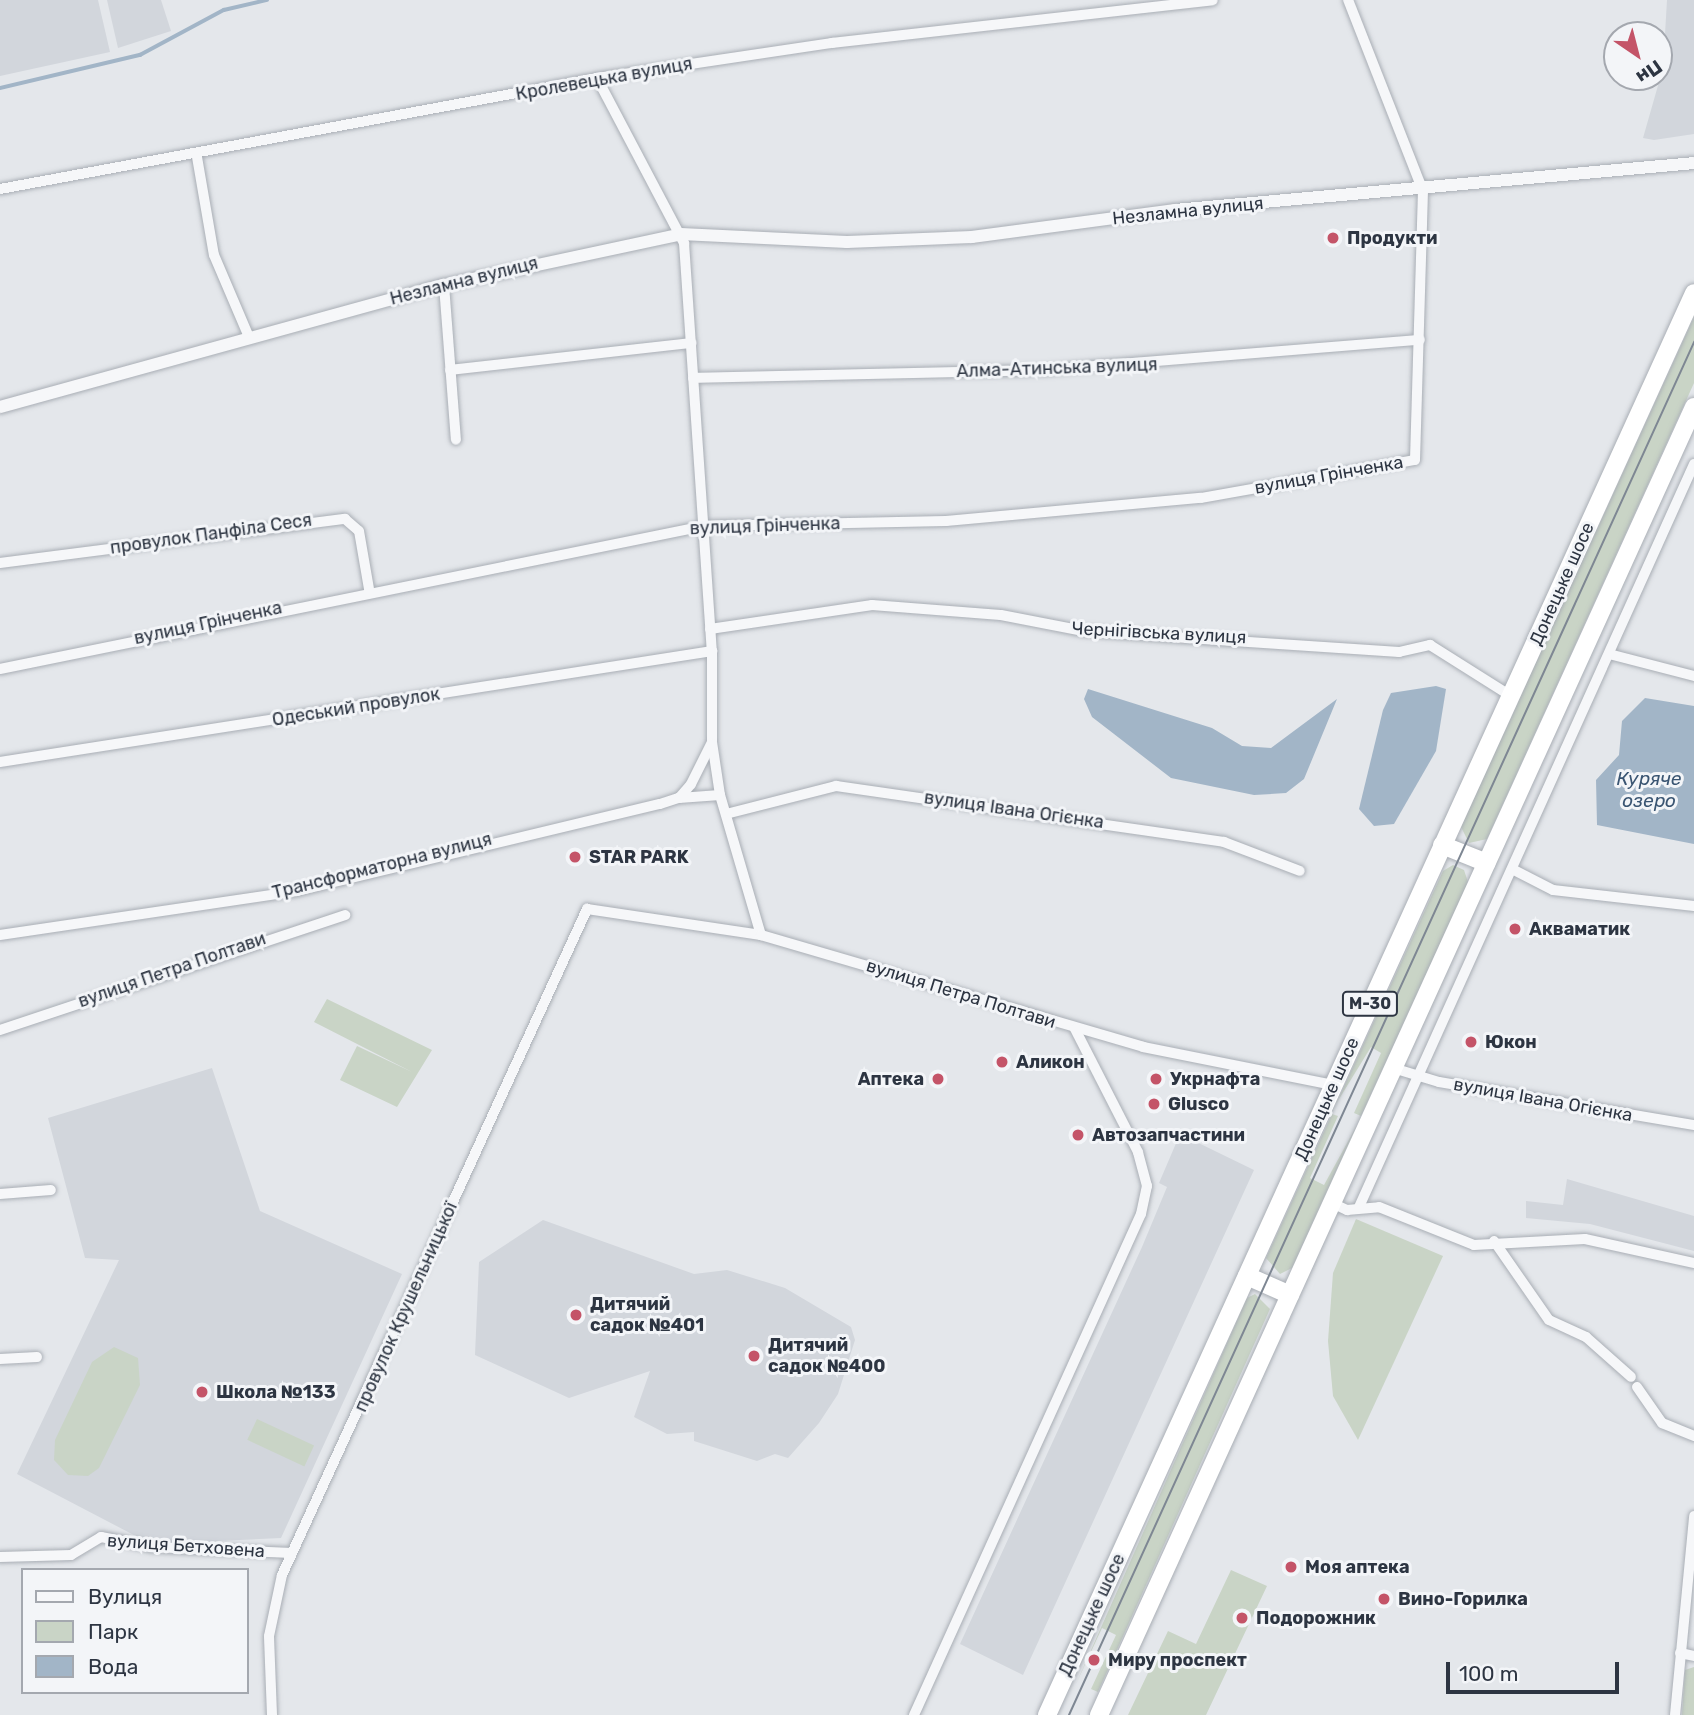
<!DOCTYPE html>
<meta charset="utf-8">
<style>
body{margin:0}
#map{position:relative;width:1694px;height:1715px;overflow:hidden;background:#e4e7eb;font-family:Rubik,sans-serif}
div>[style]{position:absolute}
.built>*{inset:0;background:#d2d6dc}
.green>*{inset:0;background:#c9d4c6;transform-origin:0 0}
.water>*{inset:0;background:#a2b5c7}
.stream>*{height:3.5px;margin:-1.75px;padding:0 1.75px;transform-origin:1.75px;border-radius:1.75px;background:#a2b5c7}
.roads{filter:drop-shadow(0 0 2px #a9aeb5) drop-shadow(0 0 2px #a9aeb5)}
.minor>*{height:10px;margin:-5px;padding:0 5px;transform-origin:5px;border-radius:5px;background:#f6f7f9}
.tertiary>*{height:12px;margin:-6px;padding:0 6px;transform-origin:6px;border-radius:6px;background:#f6f7f9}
.trunk>*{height:18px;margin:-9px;padding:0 9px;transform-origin:9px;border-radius:9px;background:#fff}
.tram>*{height:2px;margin:-1px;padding:0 1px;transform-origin:1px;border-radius:1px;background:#7e8793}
.dots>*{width:19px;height:19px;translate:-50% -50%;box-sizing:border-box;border:4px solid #f3f5f8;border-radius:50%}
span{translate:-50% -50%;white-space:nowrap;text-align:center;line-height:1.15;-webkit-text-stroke:6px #f3f5f8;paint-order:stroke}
.shield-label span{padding:2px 5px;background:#f3f5f8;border:2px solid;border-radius:5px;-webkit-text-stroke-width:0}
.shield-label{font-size:16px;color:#2d3542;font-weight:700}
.street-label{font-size:18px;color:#2d3542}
.poi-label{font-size:18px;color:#2d3542;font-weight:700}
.left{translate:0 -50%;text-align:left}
.right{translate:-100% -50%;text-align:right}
.water-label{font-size:19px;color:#3a5572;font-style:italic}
.legend{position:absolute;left:21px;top:1568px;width:228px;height:126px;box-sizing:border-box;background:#f3f5f8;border:2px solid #a4a8af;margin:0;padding:9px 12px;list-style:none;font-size:21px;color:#2d3542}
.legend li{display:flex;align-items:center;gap:14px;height:35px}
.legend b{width:35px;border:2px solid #a4a8af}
.north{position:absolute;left:1603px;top:21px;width:70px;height:70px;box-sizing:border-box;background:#f3f5f8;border:2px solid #a4a8af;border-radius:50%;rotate:145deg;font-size:19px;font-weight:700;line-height:28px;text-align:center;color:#2d3542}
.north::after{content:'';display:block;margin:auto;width:24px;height:32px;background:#c45468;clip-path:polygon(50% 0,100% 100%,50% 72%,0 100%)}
.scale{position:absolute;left:1446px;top:1662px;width:173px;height:32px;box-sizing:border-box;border:4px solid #2d3542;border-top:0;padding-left:9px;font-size:21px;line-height:24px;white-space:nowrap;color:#2d3542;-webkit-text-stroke:5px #f3f5f8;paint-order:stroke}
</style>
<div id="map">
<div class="built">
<div style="clip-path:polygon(0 0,98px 0,110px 52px,0 76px)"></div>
<div style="clip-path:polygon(107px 0,161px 0,171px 31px,118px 48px)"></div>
<div style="clip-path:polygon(1667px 0,1694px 0,1694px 134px,1654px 140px,1643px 138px,1663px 68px)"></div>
<div style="clip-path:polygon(212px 1068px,260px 1211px,402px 1274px,281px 1538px,151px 1544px,17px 1474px,119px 1260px,85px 1258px,48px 1118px)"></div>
<div style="clip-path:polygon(1180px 1134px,1254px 1170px,1023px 1675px,960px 1644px,1142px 1247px,1167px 1187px,1159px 1183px)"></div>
<div style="clip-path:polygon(1567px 1179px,1694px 1216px,1694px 1251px,1590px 1224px,1526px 1218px,1526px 1201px,1563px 1205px)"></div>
<div style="clip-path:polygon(543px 1220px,694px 1274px,727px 1270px,785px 1288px,851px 1327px,855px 1340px,838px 1394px,819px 1423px,788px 1458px,775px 1454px,757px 1461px,694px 1441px,694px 1432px,667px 1434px,634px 1417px,650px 1371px,569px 1398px,475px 1355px,479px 1262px)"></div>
</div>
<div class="green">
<div style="clip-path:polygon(1694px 317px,1694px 383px,1487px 839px,1469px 843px,1461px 827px)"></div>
<div style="clip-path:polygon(1453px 865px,1464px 870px,1468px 882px,1361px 1116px,1354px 1113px,1381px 1053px,1371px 1047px,1336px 1104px,1443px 871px)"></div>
<div style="clip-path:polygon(327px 999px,432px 1050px,397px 1107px,340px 1080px,357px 1046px,412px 1072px,314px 1022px)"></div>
<div style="clip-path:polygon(1332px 1114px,1338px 1116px,1310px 1178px,1324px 1185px,1357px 1125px,1292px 1268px,1280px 1274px,1266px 1258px)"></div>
<div style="clip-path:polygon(1356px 1219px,1443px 1256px,1358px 1440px,1333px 1396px,1328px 1341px,1333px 1273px)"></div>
<div style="clip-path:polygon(1255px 1294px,1270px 1309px,1098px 1692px,1091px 1689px,1116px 1635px,1102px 1628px,1076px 1684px,1247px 1298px)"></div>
<div style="clip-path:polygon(114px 1347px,138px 1358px,140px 1385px,99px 1468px,88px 1476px,68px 1475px,54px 1460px,55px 1440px,92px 1362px)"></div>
<div style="left:257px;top:1419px;width:63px;height:23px;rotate:25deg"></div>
<div style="clip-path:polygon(1231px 1570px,1267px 1586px,1206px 1715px,1128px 1715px,1168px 1631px,1196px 1644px)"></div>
<div style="clip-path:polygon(1694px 1667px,1694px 1715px,1682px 1715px,1685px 1670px)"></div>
</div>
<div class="water">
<div style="clip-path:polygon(1436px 686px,1446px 689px,1436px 751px,1394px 824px,1374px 826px,1359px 809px,1383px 710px,1391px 693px)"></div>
<div style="clip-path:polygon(1088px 689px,1212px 728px,1242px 746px,1271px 748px,1337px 699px,1304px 779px,1286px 793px,1254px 795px,1171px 778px,1092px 717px,1084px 699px)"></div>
<div style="clip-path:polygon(1645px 698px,1694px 706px,1694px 844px,1597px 825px,1596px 780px,1619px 755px,1622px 721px)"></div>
</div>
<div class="stream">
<div style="left:0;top:88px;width:144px;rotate:-13.3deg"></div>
<div style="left:140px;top:55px;width:95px;rotate:-28.2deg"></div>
<div style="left:224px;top:10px;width:44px;rotate:-13.1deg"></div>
</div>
<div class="roads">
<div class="minor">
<div style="left:597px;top:78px;width:187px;rotate:62.2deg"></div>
<div style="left:684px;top:243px;width:409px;rotate:86.1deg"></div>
<div style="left:712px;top:651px;width:91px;rotate:90deg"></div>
<div style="left:712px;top:742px;width:54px;rotate:81.4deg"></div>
<div style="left:720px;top:795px;width:146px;rotate:73.7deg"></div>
<div style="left:197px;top:157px;width:99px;rotate:80.2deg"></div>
<div style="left:214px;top:255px;width:89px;rotate:66.9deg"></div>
<div style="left:0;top:189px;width:607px;rotate:-10.53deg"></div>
<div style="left:597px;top:78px;width:238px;rotate:-8.5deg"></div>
<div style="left:832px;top:43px;width:383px;rotate:-6.4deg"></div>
<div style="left:444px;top:285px;width:155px;rotate:85.6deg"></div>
<div style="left:450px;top:370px;width:243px;rotate:-6.4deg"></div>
<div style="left:693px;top:378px;width:351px;rotate:-1.3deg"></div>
<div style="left:1044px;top:370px;width:377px;rotate:-4.6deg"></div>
<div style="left:0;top:563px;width:348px;rotate:-7.3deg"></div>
<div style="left:345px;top:519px;width:18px;rotate:41deg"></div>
<div style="left:359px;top:531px;width:59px;rotate:80.2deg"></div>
<div style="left:710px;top:629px;width:164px;rotate:-8.4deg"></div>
<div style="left:872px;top:605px;width:129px;rotate:4.4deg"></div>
<div style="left:1001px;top:615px;width:84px;rotate:11deg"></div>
<div style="left:1083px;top:631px;width:317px;rotate:3.8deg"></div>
<div style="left:1399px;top:652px;width:32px;rotate:-13deg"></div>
<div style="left:1430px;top:645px;width:96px;rotate:32.2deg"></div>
<div style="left:1609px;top:654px;width:88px;rotate:14.5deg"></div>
<div style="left:0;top:669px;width:718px;rotate:-11.48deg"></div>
<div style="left:704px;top:526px;width:242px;rotate:-1.2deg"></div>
<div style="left:946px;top:521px;width:256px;rotate:-5.2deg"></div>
<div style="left:1201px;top:498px;width:217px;rotate:-10.1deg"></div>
<div style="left:1415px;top:460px;width:269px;rotate:-88.3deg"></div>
<div style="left:1423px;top:191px;width:205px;rotate:-111.4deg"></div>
<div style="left:0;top:762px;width:721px;rotate:-8.86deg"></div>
<div style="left:679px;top:798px;width:41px;rotate:-4.2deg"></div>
<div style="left:726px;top:814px;width:114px;rotate:-14.3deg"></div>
<div style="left:836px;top:786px;width:392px;rotate:8.2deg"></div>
<div style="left:1224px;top:842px;width:81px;rotate:20.9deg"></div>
<div style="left:1512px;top:869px;width:46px;rotate:27.1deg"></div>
<div style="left:1553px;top:890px;width:142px;rotate:6.5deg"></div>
<div style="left:0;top:935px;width:300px;rotate:-8.4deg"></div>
<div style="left:297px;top:891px;width:373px;rotate:-13.5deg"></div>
<div style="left:660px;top:804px;width:20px;rotate:-18deg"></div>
<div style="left:679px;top:798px;width:18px;rotate:-49deg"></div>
<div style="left:691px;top:784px;width:45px;rotate:-63.4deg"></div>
<div style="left:0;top:1030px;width:364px;rotate:-18.4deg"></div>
<div style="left:1393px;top:1068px;width:48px;rotate:16.9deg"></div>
<div style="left:1439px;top:1082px;width:259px;rotate:9.6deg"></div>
<div style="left:0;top:1194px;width:51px;rotate:-4.5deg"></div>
<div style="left:1332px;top:1203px;width:17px;rotate:25deg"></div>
<div style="left:1347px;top:1210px;width:32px;rotate:-5deg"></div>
<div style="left:1379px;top:1207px;width:102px;rotate:21.8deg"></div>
<div style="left:1474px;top:1245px;width:111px;rotate:-3.1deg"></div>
<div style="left:1585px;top:1239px;width:112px;rotate:12.4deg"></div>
<div style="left:1359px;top:1207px;width:815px;rotate:-65.73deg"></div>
<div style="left:1494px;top:1241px;width:96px;rotate:55.2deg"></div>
<div style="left:1549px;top:1320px;width:41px;rotate:24.7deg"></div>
<div style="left:1586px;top:1337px;width:60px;rotate:41.6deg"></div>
<div style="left:0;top:1359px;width:37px;rotate:-3deg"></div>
<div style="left:1637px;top:1387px;width:44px;rotate:55.2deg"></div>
<div style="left:1662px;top:1423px;width:35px;rotate:22deg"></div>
<div style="left:0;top:1557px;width:71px;rotate:-1.6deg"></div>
<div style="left:71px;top:1555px;width:35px;rotate:-31deg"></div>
<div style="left:101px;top:1537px;width:53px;rotate:10.9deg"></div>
<div style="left:153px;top:1547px;width:139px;rotate:2.5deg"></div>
<div style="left:1680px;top:1653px;width:14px;rotate:12deg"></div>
<div style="left:272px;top:1715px;width:79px;rotate:-92.2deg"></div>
<div style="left:269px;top:1636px;width:62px;rotate:-78deg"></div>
<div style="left:282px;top:1575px;width:733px;rotate:-65.39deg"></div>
<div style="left:587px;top:909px;width:176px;rotate:8.5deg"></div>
<div style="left:761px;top:935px;width:398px;rotate:16.3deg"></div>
<div style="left:1143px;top:1047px;width:194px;rotate:11.3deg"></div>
<div style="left:914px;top:1715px;width:550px;rotate:-65.63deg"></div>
<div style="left:1141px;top:1214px;width:29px;rotate:-78deg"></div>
<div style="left:1147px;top:1186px;width:35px;rotate:-105deg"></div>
<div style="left:1138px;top:1152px;width:138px;rotate:-117.1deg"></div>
<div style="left:1675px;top:1715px;width:200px;rotate:-84.5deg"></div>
</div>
<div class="tertiary">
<div style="left:0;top:407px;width:460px;rotate:-15.4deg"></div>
<div style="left:444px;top:285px;width:242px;rotate:-12.1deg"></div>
<div style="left:681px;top:234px;width:166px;rotate:2.8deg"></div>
<div style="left:847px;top:242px;width:125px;rotate:-2.3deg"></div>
<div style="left:972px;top:237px;width:205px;rotate:-7.6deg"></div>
<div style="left:1175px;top:210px;width:521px;rotate:-5.17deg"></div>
</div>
<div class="trunk">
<div style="left:1442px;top:845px;width:48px;rotate:21.8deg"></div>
<div style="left:1247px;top:1276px;width:47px;rotate:23.8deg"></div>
<div style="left:1047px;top:1715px;width:1562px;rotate:-65.53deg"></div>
<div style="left:1099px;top:1715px;width:1437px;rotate:-65.54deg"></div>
</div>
</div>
<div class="tram">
<div style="left:1069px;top:1715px;width:1509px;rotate:-65.52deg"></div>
</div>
<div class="dots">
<div style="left:1333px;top:238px;background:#c45468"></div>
<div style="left:575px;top:857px;background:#c45468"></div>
<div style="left:1515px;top:929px;background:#c45468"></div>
<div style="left:1471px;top:1042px;background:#c45468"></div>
<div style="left:1002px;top:1062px;background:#c45468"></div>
<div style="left:938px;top:1079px;background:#c45468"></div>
<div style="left:1156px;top:1079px;background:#c45468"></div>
<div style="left:1154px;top:1104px;background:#c45468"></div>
<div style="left:1078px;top:1135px;background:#c45468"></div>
<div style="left:576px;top:1315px;background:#c45468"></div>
<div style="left:754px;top:1356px;background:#c45468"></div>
<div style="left:202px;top:1392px;background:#c45468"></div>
<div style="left:1291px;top:1567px;background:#c45468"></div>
<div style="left:1384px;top:1599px;background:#c45468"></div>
<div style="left:1242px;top:1618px;background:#c45468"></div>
<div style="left:1094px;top:1660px;background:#c45468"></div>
</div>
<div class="shield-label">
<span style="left:1370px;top:1004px">М-30</span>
</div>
<div class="street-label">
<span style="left:604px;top:79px;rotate:-10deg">Кролевецька вулиця</span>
<span style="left:1188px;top:211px;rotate:-6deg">Незламна вулиця</span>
<span style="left:464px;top:281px;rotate:-14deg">Незламна вулиця</span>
<span style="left:1057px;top:368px;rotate:-2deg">Алма-Атинська вулиця</span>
<span style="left:1329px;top:475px;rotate:-10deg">вулиця Грінченка</span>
<span style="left:765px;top:526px;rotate:-2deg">вулиця Грінченка</span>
<span style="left:211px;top:534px;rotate:-8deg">провулок Панфіла Сеся</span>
<span style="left:1562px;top:584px;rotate:-66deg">Донецьке шосе</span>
<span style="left:208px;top:623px;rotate:-12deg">вулиця Грінченка</span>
<span style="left:1159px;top:633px;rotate:3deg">Чернігівська вулиця</span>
<span style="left:356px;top:707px;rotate:-9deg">Одеський провулок</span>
<span style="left:1014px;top:810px;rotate:8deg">вулиця Івана Огієнка</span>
<span style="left:382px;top:866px;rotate:-14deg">Трансформаторна вулиця</span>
<span style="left:172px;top:970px;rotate:-19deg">вулиця Петра Полтави</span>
<span style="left:961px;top:994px;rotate:17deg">вулиця Петра Полтави</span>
<span style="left:1327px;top:1099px;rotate:-66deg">Донецьке шосе</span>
<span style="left:1543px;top:1100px;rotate:10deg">вулиця Івана Огієнка</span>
<span style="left:406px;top:1307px;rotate:-66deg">провулок Крушельницької</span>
<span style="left:186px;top:1546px;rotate:4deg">вулиця Бетховена</span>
<span style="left:1092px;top:1615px;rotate:-65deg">Донецьке шосе</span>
</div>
<div class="poi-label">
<span class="left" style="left:1347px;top:238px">Продукти</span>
<span class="left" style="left:589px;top:857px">STAR PARK</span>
<span class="left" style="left:1529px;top:929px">Акваматик</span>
<span class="left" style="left:1485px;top:1042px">Юкон</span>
<span class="left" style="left:1016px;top:1062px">Аликон</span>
<span class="right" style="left:924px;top:1079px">Аптека</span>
<span class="left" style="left:1170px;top:1079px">Укрнафта</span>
<span class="left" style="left:1168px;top:1104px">Glusco</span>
<span class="left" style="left:1092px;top:1135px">Автозапчастини</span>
<span class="left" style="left:590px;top:1315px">Дитячий<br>садок №401</span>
<span class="left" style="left:768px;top:1356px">Дитячий<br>садок №400</span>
<span class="left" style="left:216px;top:1392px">Школа №133</span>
<span class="left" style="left:1305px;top:1567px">Моя аптека</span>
<span class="left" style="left:1398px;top:1599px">Вино-Горилка</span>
<span class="left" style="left:1256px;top:1618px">Подорожник</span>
<span class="left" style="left:1108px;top:1660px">Миру проспект</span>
</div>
<div class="water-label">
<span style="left:1649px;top:790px">Куряче<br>озеро</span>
</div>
<ul class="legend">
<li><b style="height:9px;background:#f6f7f9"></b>Вулиця</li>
<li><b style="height:19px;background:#c9d4c6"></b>Парк</li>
<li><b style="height:19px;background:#a2b5c7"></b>Вода</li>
</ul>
<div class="north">Пн</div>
<div class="scale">100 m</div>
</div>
